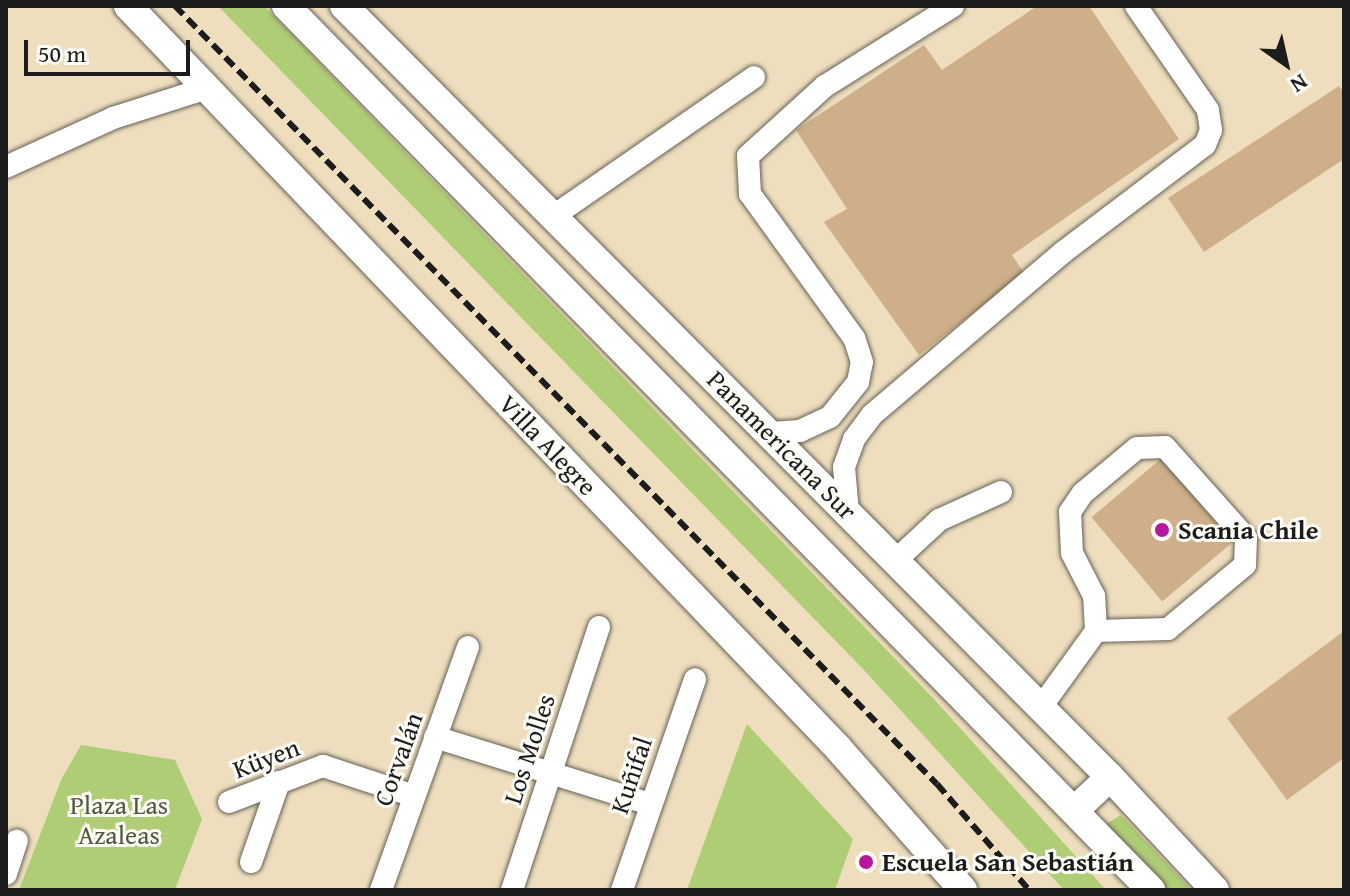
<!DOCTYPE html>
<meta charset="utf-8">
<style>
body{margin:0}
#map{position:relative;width:1350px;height:896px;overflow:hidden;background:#eedebe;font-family:"Gentium Book Plus",serif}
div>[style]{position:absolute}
.green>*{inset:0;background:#afcd74}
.building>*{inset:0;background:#ceaf89;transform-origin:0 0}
.roads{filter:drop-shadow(0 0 2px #666055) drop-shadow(0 0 2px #666055)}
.minor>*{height:22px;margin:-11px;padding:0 11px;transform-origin:11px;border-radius:11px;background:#fff}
.major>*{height:28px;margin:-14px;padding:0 14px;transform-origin:14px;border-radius:14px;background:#fff}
.rail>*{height:6px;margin-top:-3px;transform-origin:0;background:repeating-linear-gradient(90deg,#1c1c1c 0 12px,transparent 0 18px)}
.dots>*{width:22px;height:22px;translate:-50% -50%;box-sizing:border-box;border:4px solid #fdfcf7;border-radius:50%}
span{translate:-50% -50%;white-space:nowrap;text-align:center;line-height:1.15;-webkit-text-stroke:6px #fdfcf7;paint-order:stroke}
.street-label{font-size:26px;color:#1c1c1c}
.poi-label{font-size:26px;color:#1c1c1c;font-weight:700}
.left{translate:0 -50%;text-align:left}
.park-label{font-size:26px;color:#4f5a3b}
.frame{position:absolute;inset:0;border:8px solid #1c1c1c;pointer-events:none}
.north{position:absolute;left:1246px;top:24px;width:80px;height:80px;-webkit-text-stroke:6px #fdfcf7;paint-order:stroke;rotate:146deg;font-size:22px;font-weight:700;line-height:32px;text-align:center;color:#1c1c1c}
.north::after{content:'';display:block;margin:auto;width:28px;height:36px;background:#1c1c1c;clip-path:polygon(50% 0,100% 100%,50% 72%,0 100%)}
.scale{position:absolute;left:24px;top:40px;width:166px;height:36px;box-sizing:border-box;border:4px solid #1c1c1c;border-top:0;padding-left:10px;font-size:24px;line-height:28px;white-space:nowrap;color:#1c1c1c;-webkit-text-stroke:6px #fdfcf7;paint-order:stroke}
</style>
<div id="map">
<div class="green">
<div style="clip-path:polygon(218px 6px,264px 6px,933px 698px,1106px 890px,1064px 890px,864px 670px)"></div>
<div style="clip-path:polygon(747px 724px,853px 839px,835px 890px,687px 890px)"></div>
<div style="clip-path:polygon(81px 745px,175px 760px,202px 819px,175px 890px,19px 890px,61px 780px)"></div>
<div style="clip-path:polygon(1121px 815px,1192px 890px,1168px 890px,1106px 824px)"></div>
</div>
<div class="building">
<div style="clip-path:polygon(1037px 6px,1089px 6px,1179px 139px,1012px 255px,1024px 273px,919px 355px,824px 222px,847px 209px,796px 130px,924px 45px,942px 70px)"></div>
<div style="clip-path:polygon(1339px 86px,1344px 93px,1344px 159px,1204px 252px,1168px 198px)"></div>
<div style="left:1162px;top:458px;width:110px;height:92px;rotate:50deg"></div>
<div style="clip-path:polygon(1344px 631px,1344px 758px,1287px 800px,1227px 718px)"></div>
</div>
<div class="roads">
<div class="minor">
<div style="left:6px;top:167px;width:118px;rotate:-24.6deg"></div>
<div style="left:113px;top:118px;width:99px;rotate:-17.7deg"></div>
<div style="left:555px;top:215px;width:242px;rotate:-34.7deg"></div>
<div style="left:770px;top:433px;width:30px;rotate:-4deg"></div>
<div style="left:800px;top:431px;width:33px;rotate:-25deg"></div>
<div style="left:830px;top:417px;width:45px;rotate:-51.3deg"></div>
<div style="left:858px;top:382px;width:20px;rotate:-79deg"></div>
<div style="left:862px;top:362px;width:25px;rotate:-108deg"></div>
<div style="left:854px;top:338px;width:178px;rotate:-125.8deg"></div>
<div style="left:750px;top:194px;width:38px;rotate:-93deg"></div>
<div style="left:748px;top:156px;width:104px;rotate:-42.3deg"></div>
<div style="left:825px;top:86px;width:151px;rotate:-32deg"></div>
<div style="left:848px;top:512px;width:45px;rotate:-95.1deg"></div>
<div style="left:844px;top:467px;width:30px;rotate:-70deg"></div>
<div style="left:854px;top:439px;width:31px;rotate:-53deg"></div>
<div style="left:873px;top:414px;width:248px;rotate:-40.4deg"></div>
<div style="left:1062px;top:253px;width:179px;rotate:-37.1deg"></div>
<div style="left:1205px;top:145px;width:16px;rotate:-68deg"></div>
<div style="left:1211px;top:130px;width:20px;rotate:-99deg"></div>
<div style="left:1208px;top:110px;width:126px;rotate:-124.7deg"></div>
<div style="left:896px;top:560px;width:59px;rotate:-42.9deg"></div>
<div style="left:939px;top:520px;width:68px;rotate:-24.3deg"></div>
<div style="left:1041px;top:707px;width:94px;rotate:-54.1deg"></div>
<div style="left:1096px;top:631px;width:35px;rotate:-93deg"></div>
<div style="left:1094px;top:596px;width:48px;rotate:-117.1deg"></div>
<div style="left:1072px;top:553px;width:41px;rotate:-92.8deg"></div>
<div style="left:1070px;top:512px;width:23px;rotate:-56deg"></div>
<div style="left:1083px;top:493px;width:70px;rotate:-39.8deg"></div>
<div style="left:1137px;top:448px;width:28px;rotate:-2deg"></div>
<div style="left:1165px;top:447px;width:122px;rotate:48.3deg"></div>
<div style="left:1246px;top:538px;width:27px;rotate:92deg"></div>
<div style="left:1245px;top:565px;width:100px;rotate:140.3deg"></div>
<div style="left:1168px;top:629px;width:72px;rotate:178.4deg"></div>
<div style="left:435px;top:737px;width:225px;rotate:17.3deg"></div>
<div style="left:229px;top:802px;width:101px;rotate:-21deg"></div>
<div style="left:323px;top:766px;width:96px;rotate:18.2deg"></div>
<div style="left:251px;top:862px;width:85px;rotate:-70.7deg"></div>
<div style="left:6px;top:874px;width:35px;rotate:-72deg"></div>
<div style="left:381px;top:890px;width:258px;rotate:-70.3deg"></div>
<div style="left:512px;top:890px;width:277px;rotate:-71.7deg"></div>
<div style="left:622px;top:890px;width:223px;rotate:-70.9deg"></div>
</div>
<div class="major">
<div style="left:128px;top:6px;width:1027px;rotate:46.26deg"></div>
<div style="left:838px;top:748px;width:189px;rotate:48.6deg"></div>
<div style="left:286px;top:6px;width:1237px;rotate:45.62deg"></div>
<div style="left:344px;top:6px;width:1087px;rotate:45.19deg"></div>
<div style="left:1110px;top:777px;width:154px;rotate:47.1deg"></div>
<div style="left:1075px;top:810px;width:48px;rotate:-43.3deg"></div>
</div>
</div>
<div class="rail">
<div style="left:175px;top:6px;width:1089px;rotate:45.6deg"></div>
<div style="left:937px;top:784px;width:140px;rotate:49deg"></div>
</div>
<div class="dots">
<div style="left:1162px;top:530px;background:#b5179e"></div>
<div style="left:866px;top:862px;background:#b5179e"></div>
</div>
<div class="street-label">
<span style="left:548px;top:445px;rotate:46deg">Villa Alegre</span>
<span style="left:782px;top:445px;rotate:45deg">Panamericana Sur</span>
<span style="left:529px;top:749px;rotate:-72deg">Los Molles</span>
<span style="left:266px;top:758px;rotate:-21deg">Küyen</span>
<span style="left:398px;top:759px;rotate:-70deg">Corvalán</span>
<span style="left:631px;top:775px;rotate:-71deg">Kuñifal</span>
</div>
<div class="poi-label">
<span class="left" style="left:1178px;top:530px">Scania Chile</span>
<span class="left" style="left:882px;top:862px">Escuela San Sebastián</span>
</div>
<div class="park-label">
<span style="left:119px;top:820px">Plaza Las<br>Azaleas</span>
</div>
<div class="frame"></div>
<div class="north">N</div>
<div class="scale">50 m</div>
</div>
